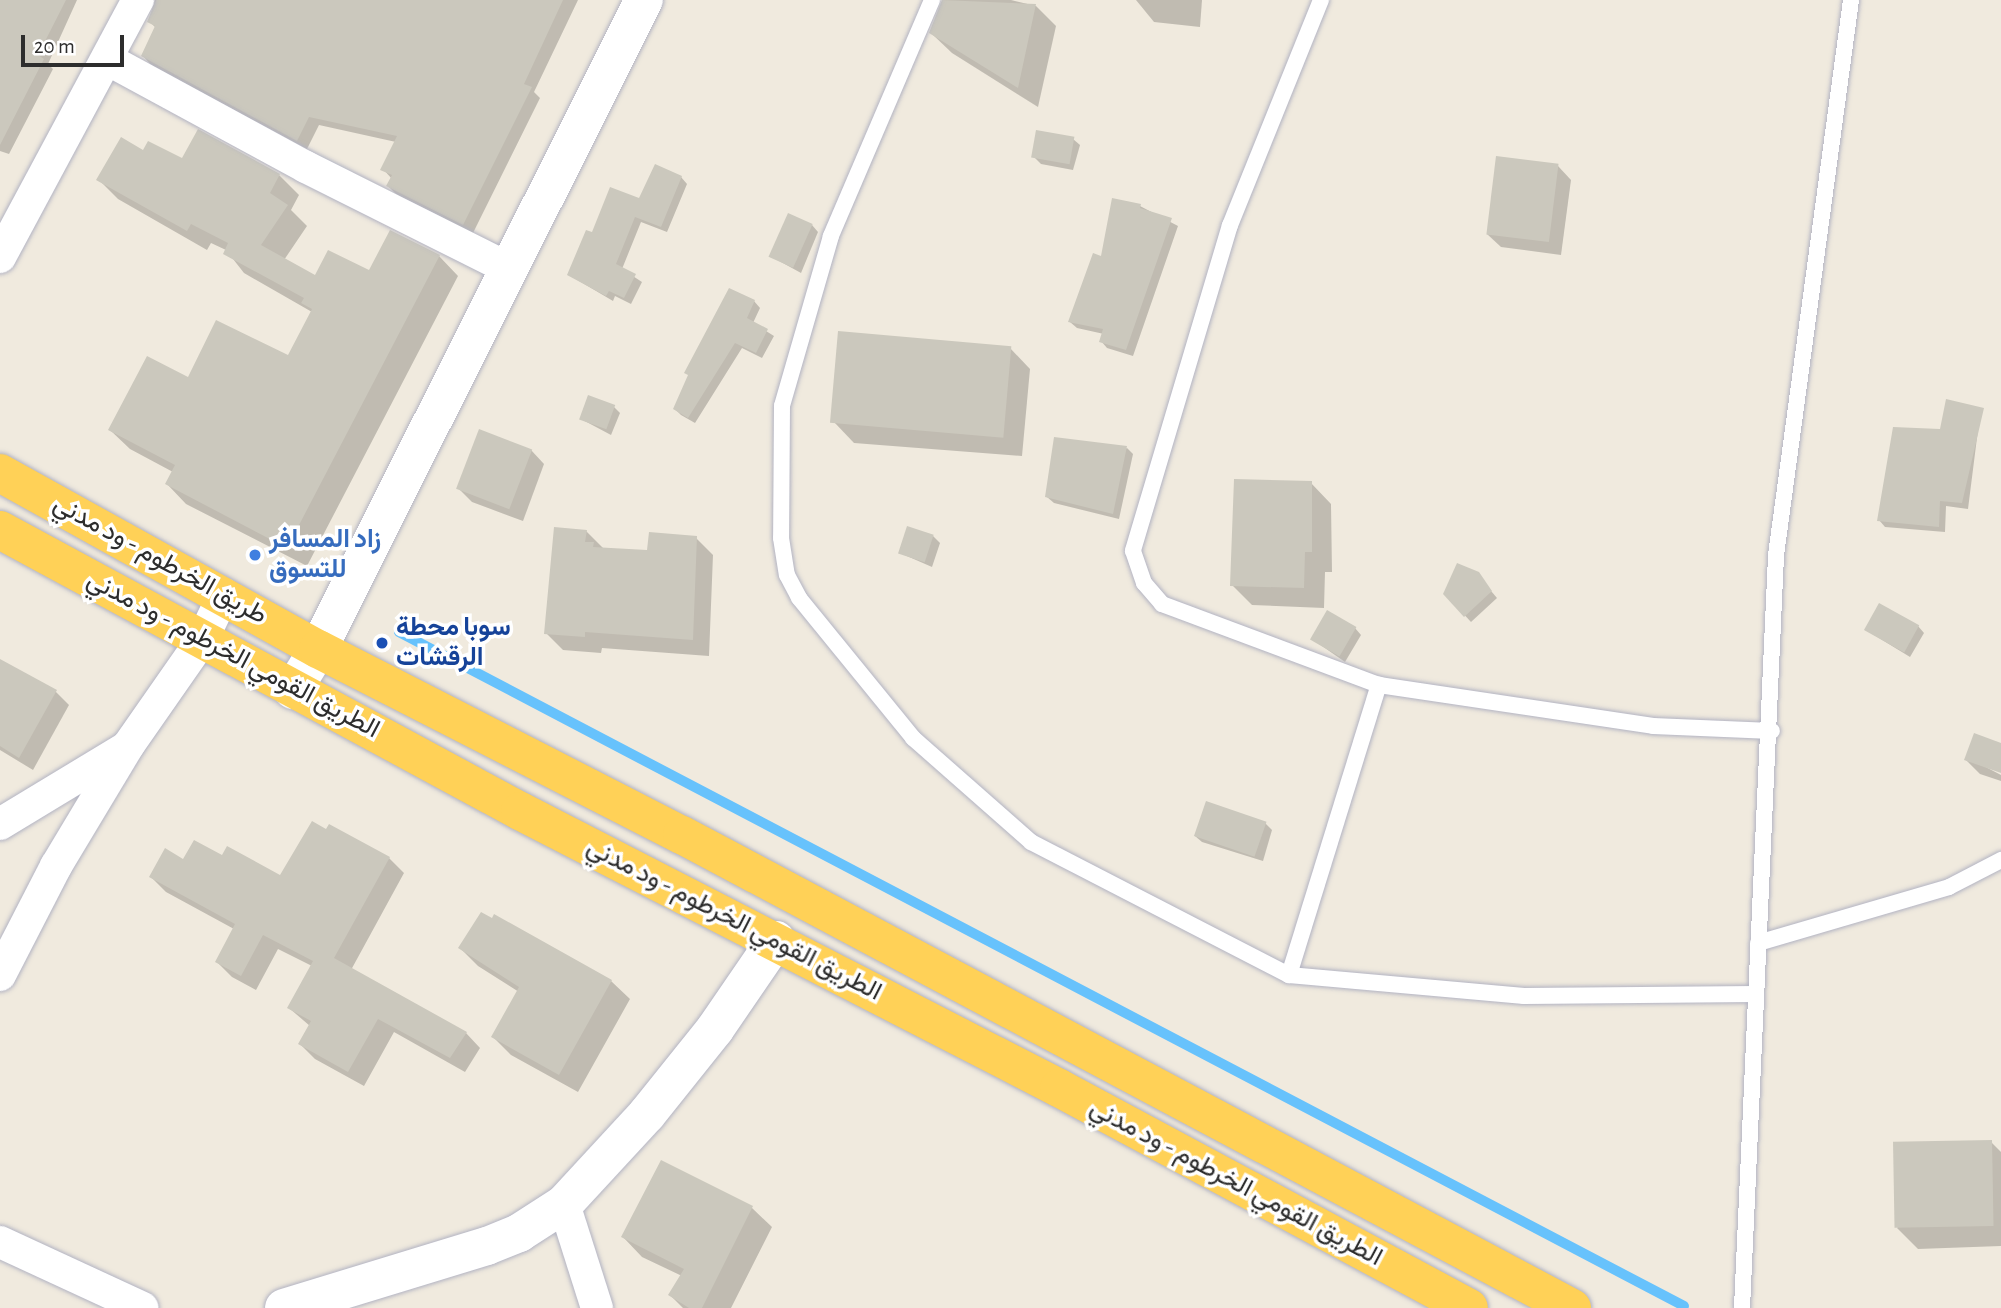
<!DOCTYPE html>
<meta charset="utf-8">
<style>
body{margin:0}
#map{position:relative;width:2001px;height:1308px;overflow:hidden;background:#f0eade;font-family:"Alegreya Sans",Vazirmatn,sans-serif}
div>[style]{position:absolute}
.shadow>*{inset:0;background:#0003}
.stream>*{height:10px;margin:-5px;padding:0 5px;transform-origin:5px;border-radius:5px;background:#67c2fc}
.building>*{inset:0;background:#cbc8bd;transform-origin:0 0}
.roads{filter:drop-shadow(0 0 2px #b2b3c2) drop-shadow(0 0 2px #b2b3c2)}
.service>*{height:16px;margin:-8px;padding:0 8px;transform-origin:8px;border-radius:8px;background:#fff}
.minor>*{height:32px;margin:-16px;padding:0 16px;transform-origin:16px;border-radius:16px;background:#fff}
.tertiary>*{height:38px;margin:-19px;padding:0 19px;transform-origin:19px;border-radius:19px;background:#fff}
.trunk>*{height:38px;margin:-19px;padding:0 19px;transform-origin:19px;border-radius:19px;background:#ffd157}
.dots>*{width:19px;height:19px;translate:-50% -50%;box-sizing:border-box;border:4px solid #fff;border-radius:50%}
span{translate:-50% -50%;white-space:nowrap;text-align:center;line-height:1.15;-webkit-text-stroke:7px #fff;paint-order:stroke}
.shop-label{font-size:26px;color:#366cbe;font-weight:700}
.left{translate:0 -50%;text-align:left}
.street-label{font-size:26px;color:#2d2d2d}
.transit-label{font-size:26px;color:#164399;font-weight:700}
.scale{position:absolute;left:21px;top:35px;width:103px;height:32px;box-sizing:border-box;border:4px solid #2d2d2d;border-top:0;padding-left:9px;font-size:21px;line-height:24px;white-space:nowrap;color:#2d2d2d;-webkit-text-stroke:5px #fff;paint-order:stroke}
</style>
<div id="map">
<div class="shadow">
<div style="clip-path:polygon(0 0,77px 0,48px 64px,53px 69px,9px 154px,0 151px)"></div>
<div style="clip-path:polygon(155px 0,578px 0,534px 92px,540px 98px,473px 233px,398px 196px,388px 186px,392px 179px,383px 169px,396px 142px,319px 125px,307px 149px,152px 66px,143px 56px,156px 28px,149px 21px)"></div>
<div style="clip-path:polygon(943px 0,1011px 0,1036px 6px,1056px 26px,1038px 107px,952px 53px,931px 33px)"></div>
<div style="clip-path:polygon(1136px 0,1202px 0,1200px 27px,1154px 22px)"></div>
<div style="clip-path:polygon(1073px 139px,1080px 145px,1073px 170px,1041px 164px,1034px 157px)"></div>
<div style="clip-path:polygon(144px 153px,279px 175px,299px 195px,291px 210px,307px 226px,284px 260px,316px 277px,370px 272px,439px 256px,458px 276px,307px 566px,186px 504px,167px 484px,173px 472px,130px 449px,110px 430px,188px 379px,289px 357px,312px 312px,244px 273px,226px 250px,211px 243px,207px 250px,118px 199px,98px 179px)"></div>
<div style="clip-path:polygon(1558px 166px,1571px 180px,1561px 255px,1501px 247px,1487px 234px)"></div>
<div style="clip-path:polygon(681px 177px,687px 184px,667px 232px,641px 222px,622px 269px,642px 282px,631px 304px,615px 296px,613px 301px,569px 275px,593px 235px)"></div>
<div style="clip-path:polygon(1140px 206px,1178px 226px,1133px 356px,1107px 348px,1101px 341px,1104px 334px,1077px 328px,1070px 322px,1102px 258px)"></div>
<div style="clip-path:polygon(812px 225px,818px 232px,801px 273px,772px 257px)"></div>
<div style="clip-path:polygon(754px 301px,760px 308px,753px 323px,774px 336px,762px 358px,742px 348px,695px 423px,681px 415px,675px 409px)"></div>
<div style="clip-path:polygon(1010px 348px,1030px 369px,1022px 456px,854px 443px,834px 422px)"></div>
<div style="clip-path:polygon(614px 407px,620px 413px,611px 435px,581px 419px)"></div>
<div style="clip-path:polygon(1980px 414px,1968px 509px,1946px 506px,1945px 532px,1885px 527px,1879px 520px)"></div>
<div style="clip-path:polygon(1127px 448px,1133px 454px,1119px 519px,1054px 503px,1047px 497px)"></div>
<div style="clip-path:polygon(531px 450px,544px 464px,523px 521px,472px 502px,458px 488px)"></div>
<div style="clip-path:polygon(1311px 483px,1331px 504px,1332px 572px,1325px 572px,1324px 608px,1252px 605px,1232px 585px)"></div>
<div style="clip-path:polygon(586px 531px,604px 549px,649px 552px,696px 538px,713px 555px,709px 656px,602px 648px,601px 653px,563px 650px,546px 633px)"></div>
<div style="clip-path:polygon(933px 536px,940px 543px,932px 567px,900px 553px)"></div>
<div style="clip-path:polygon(1480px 578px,1497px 598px,1471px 622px,1445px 594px)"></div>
<div style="clip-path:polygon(1918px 626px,1924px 633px,1910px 657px,1866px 630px)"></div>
<div style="clip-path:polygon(1355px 628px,1361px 635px,1345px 662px,1312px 639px)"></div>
<div style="clip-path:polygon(0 663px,56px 692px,69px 705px,33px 770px,0 750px)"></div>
<div style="clip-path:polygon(2001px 745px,2001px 771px,1980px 764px,2001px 775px,2001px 781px,1980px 774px,1966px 760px)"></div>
<div style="clip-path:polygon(1265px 823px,1272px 830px,1263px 861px,1202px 842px,1195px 836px)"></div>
<div style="clip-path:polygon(330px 826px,389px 858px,404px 873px,351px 970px,466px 1033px,480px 1048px,465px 1072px,394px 1032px,364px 1086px,315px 1059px,300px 1044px,310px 1026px,289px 1008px,312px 966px,278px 949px,256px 990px,232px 977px,217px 962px,234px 929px,166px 892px,151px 877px,184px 861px,222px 858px,281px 877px)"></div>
<div style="clip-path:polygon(495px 917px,611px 981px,630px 999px,578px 1092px,511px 1055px,493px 1037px,519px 992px,478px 966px,460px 948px)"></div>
<div style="clip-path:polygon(1991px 1142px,2001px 1152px,2001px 1246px,1918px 1249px,1897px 1228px)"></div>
<div style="clip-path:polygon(662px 1162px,752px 1208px,772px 1227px,731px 1308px,683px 1308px,670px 1295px,682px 1276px,642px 1257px,623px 1237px)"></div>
</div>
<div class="stream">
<div style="left:399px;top:632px;width:1451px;rotate:27.68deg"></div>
</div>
<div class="building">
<div style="clip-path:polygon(0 0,66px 0,38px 55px,44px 59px,0 145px)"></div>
<div style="clip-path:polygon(156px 0,563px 0,524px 84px,532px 87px,463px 225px,386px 186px,392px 175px,380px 170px,397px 136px,309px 117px,297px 141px,141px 56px,155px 26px,147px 22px)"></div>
<div style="clip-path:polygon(942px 0,1036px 4px,1018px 88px,929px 33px)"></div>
<div style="clip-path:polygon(198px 129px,280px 174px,270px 193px,288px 205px,261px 245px,315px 275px,328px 250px,369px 270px,390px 230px,440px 255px,287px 548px,165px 484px,175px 465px,108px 430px,147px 356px,188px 377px,216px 320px,288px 355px,312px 309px,301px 303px,304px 298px,223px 254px,228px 243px,191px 224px,187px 231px,96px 180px,121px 137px,143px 150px,148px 141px,182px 158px)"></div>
<div style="left:1036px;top:130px;width:39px;height:28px;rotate:10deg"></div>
<div style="left:1496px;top:156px;width:63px;height:79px;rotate:7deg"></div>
<div style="clip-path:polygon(655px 164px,682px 176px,661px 227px,635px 217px,616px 264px,636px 274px,624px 298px,609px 291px,606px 296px,567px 275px,586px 230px,592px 232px,610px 187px,639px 198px)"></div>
<div style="clip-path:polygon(1112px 198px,1141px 204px,1140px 208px,1172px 218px,1126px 350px,1099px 342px,1103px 329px,1068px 322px,1093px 253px,1101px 256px)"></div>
<div style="left:788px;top:213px;width:27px;height:48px;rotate:24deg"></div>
<div style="clip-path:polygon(729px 288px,755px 300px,747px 318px,768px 329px,756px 353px,735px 343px,688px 418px,673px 409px,688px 375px,684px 373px)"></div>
<div style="left:838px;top:331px;width:174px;height:92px;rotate:5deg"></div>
<div style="left:588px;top:395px;width:29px;height:26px;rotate:20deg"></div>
<div style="clip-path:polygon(1946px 399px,1984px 408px,1962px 503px,1940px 501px,1939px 527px,1877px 521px,1893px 427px,1940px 429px)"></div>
<div style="left:479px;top:429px;width:57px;height:64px;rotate:21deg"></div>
<div style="clip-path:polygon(1054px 437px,1127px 446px,1113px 514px,1045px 497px)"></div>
<div style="clip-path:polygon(1234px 479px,1312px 481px,1312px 552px,1305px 552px,1304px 588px,1230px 586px)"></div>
<div style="left:907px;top:526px;width:28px;height:29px;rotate:18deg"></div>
<div style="clip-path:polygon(554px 527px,587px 530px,585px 542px,594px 542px,593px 547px,647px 550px,649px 532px,697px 536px,693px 640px,585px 632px,585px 637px,544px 634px)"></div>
<div style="clip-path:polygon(1457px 563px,1479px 572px,1492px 591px,1464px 617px,1443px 594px)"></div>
<div style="left:1879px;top:603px;width:46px;height:31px;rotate:29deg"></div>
<div style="left:1327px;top:610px;width:34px;height:34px;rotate:30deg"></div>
<div style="clip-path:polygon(0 659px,57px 690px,19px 758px,0 746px)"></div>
<div style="clip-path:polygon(1974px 733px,2001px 743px,2001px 773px,1964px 760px)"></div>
<div style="left:1206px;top:801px;width:64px;height:37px;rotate:19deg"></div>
<div style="clip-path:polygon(312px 821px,326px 829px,329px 824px,390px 857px,334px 958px,467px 1032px,450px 1058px,378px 1019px,348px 1072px,298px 1044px,311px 1021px,287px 1008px,313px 961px,263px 935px,241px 976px,215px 962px,235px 924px,149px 877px,165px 848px,183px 859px,194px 840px,222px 855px,227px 846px,280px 875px)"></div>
<div style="clip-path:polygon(481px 912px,492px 918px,494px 914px,612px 980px,559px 1075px,491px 1037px,519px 987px,458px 948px)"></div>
<div style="left:1992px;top:1140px;width:86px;height:99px;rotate:89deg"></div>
<div style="clip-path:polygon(661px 1160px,753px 1206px,702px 1308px,689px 1308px,668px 1295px,684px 1269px,621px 1237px)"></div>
</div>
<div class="roads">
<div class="service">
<div style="left:932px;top:0;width:257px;rotate:113.2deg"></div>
<div style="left:831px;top:236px;width:177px;rotate:106.1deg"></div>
<div style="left:782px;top:406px;width:132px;rotate:90.4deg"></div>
<div style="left:781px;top:538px;width:37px;rotate:81deg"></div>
<div style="left:787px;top:575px;width:26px;rotate:62deg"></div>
<div style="left:799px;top:598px;width:181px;rotate:50.8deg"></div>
<div style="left:913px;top:738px;width:157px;rotate:41.4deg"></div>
<div style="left:1031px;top:842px;width:290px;rotate:27.3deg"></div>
<div style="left:1289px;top:975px;width:236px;rotate:5.1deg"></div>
<div style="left:1524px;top:996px;width:232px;rotate:-0.5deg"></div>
<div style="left:1321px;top:0;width:243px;rotate:112deg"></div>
<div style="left:1230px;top:225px;width:340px;rotate:106.6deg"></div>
<div style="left:1133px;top:551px;width:34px;rotate:71deg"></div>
<div style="left:1144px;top:583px;width:28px;rotate:49deg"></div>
<div style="left:1162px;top:604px;width:232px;rotate:20.5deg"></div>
<div style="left:1379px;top:685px;width:277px;rotate:8.5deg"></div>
<div style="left:1653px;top:726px;width:119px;rotate:2.4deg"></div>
<div style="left:1758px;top:943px;width:199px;rotate:-16.3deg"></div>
<div style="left:1949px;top:887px;width:59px;rotate:-27.4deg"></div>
<div style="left:1289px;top:975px;width:304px;rotate:-72.8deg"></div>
<div style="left:1742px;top:1308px;width:754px;rotate:-87.41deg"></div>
<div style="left:1776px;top:555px;width:560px;rotate:-82.3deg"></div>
</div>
<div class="minor">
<div style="left:107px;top:59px;width:226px;rotate:28.5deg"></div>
<div style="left:306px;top:167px;width:226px;rotate:26.6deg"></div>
<div style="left:0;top:257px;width:292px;rotate:-61.8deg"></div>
<div style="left:0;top:824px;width:145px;rotate:-31.2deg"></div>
<div style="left:0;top:975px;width:123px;rotate:-62.8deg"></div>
<div style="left:56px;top:866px;width:140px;rotate:-59deg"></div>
<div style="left:128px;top:746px;width:129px;rotate:-55.1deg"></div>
<div style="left:202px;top:640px;width:51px;rotate:-64.4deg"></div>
<div style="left:564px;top:1204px;width:109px;rotate:72.4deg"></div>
<div style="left:0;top:1242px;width:157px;rotate:24.8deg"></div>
</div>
<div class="tertiary">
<div style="left:293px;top:690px;width:48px;rotate:-58.6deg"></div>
<div style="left:318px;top:649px;width:726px;rotate:-63.33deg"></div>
<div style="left:284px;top:1308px;width:212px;rotate:-17deg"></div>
<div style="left:487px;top:1246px;width:35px;rotate:-22deg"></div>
<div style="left:519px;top:1233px;width:54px;rotate:-32.8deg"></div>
<div style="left:564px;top:1204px;width:122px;rotate:-47.3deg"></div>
<div style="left:647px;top:1114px;width:109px;rotate:-51.3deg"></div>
<div style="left:715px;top:1029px;width:108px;rotate:-55.6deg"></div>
</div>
<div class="trunk">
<div style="left:0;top:473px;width:363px;rotate:29deg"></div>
<div style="left:318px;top:649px;width:409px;rotate:27.1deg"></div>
<div style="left:682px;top:835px;width:1008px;rotate:27.99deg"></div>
<div style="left:0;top:530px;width:591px;rotate:28.39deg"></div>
<div style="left:520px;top:811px;width:606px;rotate:27.2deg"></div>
<div style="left:1059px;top:1088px;width:465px;rotate:28.2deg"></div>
</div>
</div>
<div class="dots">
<div style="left:255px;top:555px;background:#3f7fe0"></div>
<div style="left:382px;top:643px;background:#1a4fb4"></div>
</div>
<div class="shop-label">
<span class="left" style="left:269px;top:555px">زاد المسافر<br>للتسوق</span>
</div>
<div class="street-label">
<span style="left:160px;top:560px;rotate:29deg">طريق الخرطوم - ود مدني</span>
<span style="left:233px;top:655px;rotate:28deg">الطريق القومي الخرطوم - ود مدني</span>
<span style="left:734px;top:920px;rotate:27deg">الطريق القومي الخرطوم - ود مدني</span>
<span style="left:1236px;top:1183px;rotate:28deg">الطريق القومي الخرطوم - ود مدني</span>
</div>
<div class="transit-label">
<span class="left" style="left:396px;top:643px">سوبا محطة<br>الرقشات</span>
</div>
<div class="scale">20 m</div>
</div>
